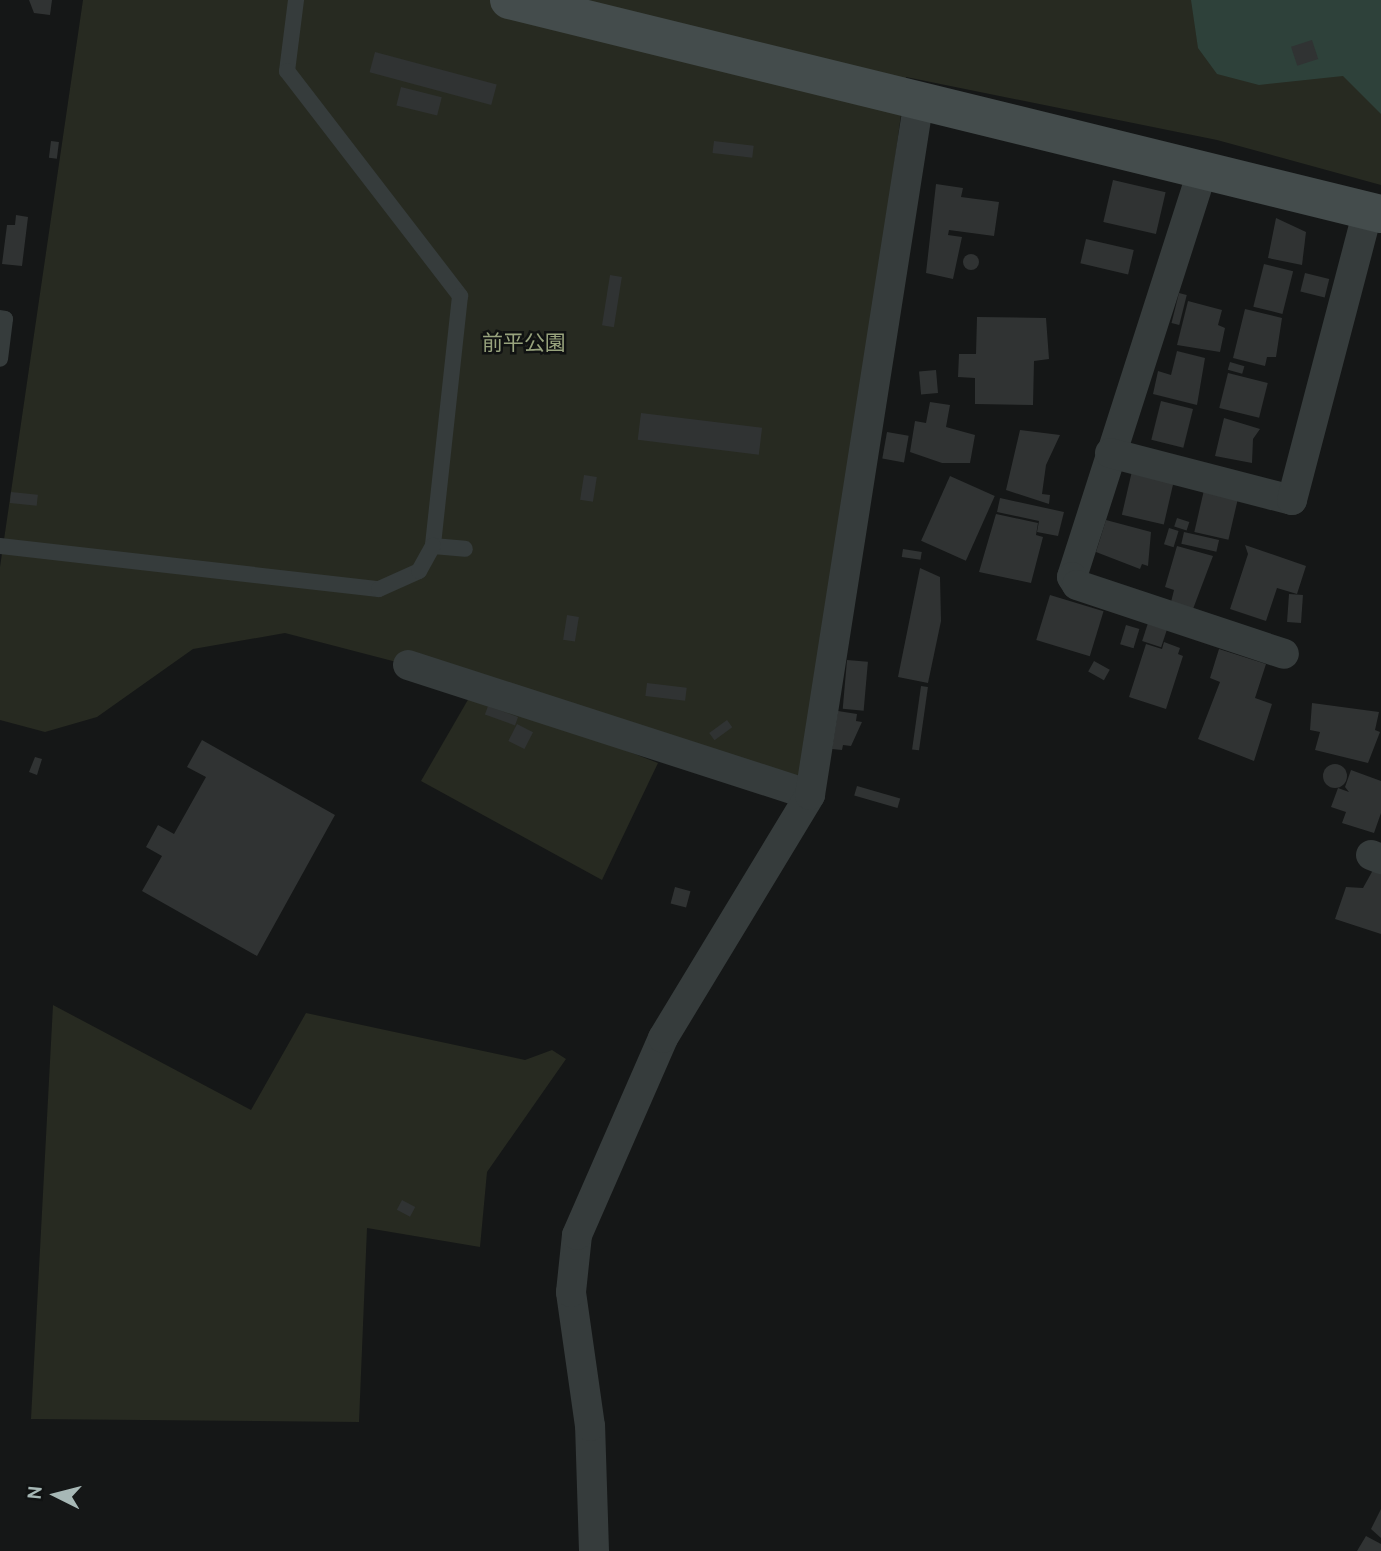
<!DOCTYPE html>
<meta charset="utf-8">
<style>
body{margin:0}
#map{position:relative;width:1381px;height:1551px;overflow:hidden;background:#151717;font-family:Cabin,"Noto Sans JP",sans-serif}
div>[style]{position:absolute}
.green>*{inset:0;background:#272a21}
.water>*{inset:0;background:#2e413a}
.building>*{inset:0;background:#303333;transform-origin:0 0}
.round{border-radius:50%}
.lane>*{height:16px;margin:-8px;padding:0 8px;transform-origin:8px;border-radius:8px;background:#363c3c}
.street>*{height:30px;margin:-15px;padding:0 15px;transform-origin:15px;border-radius:15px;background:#363c3c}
.secondary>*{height:38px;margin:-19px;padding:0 19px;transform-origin:19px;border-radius:19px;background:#444c4c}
span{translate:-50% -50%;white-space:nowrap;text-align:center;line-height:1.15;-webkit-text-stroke:5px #101212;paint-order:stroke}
.park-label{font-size:21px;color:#98a37d}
.north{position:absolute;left:21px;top:1460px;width:70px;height:70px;-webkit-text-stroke:5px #101212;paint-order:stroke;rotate:276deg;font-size:19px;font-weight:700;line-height:28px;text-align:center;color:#a7b8b6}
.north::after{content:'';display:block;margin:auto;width:24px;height:32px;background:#a7b8b6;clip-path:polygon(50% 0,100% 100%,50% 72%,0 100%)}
</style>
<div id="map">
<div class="green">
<div style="clip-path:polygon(83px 0,1381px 0,1381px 185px,1217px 140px,906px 77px,810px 795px,408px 665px,285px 633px,193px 649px,97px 717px,45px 732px,0 720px,0 567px)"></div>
<div style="clip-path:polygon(473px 691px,658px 763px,602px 880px,421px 781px)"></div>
<div style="clip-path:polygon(53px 1005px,251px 1110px,306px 1013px,525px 1060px,552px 1050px,566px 1059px,487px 1172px,480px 1247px,367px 1228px,359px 1422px,31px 1419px)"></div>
</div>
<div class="water">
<div style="clip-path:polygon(1191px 0,1381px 0,1381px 114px,1343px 76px,1259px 85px,1217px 74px,1198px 48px)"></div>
</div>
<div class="building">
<div style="clip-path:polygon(29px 0,52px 0,50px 15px,34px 13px)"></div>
<div style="left:1312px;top:40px;width:20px;height:22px;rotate:72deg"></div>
<div style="left:375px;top:52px;width:126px;height:21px;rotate:15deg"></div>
<div style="left:401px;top:87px;width:42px;height:19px;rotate:14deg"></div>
<div style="left:51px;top:141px;width:8px;height:17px;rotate:7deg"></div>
<div style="left:714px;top:141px;width:40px;height:12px;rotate:7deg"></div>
<div style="left:1113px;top:180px;width:54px;height:43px;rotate:13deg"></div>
<div style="clip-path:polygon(936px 184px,963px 188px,961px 197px,999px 202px,994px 236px,949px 230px,948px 235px,962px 237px,953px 279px,926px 273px)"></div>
<div style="clip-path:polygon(16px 215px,28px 217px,22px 266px,2px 264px,7px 225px,15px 225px)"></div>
<div style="clip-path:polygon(1276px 218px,1306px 232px,1302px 265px,1268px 258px)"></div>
<div style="left:1086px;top:239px;width:49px;height:25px;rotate:13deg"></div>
<div class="round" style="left:963px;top:254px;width:16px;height:16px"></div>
<div style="left:1264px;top:264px;width:30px;height:44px;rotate:14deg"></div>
<div style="left:1305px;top:273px;width:25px;height:19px;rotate:14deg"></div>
<div style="left:610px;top:275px;width:12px;height:51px;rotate:9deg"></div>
<div style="left:1179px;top:293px;width:8px;height:31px;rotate:14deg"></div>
<div style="clip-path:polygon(1188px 301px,1222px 310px,1218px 325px,1225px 328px,1220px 352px,1177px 345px)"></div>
<div style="clip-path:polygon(1245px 309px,1282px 318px,1276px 357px,1267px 357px,1265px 366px,1233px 358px)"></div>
<div style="clip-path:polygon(977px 317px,1046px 318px,1049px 359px,1034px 361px,1033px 405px,975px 404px,975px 378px,958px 377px,959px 354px,976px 354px)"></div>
<div style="clip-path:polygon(1177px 351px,1205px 358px,1197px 405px,1153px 394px,1158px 371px,1171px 375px)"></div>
<div style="left:1230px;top:362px;width:15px;height:8px;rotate:16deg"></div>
<div style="left:936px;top:370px;width:23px;height:17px;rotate:85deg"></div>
<div style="left:1228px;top:373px;width:41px;height:36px;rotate:14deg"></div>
<div style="left:1161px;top:401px;width:33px;height:40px;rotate:14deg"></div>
<div style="clip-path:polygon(930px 402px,950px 405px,946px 427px,975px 435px,970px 463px,942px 463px,910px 452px,915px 421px,926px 423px)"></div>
<div style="left:641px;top:413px;width:122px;height:27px;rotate:7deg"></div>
<div style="clip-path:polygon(1224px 418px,1260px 429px,1253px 439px,1252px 463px,1215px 456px)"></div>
<div style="clip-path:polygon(1020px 430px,1060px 435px,1046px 465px,1042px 494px,1050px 495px,1049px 504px,1006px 490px)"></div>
<div style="left:887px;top:432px;width:22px;height:27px;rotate:10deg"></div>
<div style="left:1132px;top:471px;width:43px;height:45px;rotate:13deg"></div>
<div style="left:584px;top:475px;width:13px;height:25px;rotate:9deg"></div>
<div style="left:950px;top:476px;width:49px;height:71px;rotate:24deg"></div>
<div style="left:1204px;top:490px;width:35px;height:43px;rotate:13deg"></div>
<div style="left:11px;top:492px;width:27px;height:11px;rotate:6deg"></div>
<div style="clip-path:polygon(1000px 498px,1064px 512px,1058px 536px,1037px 532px,1039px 521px,997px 512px)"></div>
<div style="clip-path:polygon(996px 514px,1038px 523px,1036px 535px,1043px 537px,1031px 583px,979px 572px)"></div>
<div style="left:1177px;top:518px;width:13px;height:9px;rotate:18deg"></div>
<div style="clip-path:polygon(1106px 520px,1151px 532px,1148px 566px,1142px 564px,1140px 569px,1096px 552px)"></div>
<div style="left:1169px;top:528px;width:10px;height:17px;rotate:17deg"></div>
<div style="left:1184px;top:532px;width:36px;height:12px;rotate:13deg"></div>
<div style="clip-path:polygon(1245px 545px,1306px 566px,1297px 594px,1277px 588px,1266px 621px,1230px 609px,1248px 554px)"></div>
<div style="clip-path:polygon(1177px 546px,1213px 556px,1193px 609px,1171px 602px,1174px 590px,1165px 587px)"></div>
<div style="left:903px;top:549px;width:19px;height:8px;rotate:9deg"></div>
<div style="clip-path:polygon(920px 568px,940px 577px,941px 621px,928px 683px,898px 677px)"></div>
<div style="left:1289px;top:594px;width:14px;height:28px;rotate:4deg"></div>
<div style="left:1050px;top:595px;width:56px;height:47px;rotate:17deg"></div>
<div style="left:567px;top:615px;width:12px;height:25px;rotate:9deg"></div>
<div style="left:1148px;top:623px;width:20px;height:19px;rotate:18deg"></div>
<div style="left:1126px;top:625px;width:14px;height:20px;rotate:17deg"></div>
<div style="clip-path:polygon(1164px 642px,1180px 648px,1178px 654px,1183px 656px,1166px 709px,1129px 697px,1146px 644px,1162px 649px)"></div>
<div style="clip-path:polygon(1219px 649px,1266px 664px,1255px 698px,1272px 704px,1254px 761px,1198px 739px,1220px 682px,1210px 678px)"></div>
<div style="left:847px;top:660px;width:21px;height:49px;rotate:5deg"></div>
<div style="left:1094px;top:661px;width:18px;height:12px;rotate:29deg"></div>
<div style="left:647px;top:683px;width:40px;height:13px;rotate:7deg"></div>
<div style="left:921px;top:686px;width:7px;height:64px;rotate:8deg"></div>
<div style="clip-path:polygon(1312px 703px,1379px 712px,1375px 730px,1380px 732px,1368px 763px,1315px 750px,1320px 732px,1310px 730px)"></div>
<div style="left:488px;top:706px;width:32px;height:9px;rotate:20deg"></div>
<div style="clip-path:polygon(838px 711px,857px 714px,856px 721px,862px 722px,851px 746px,843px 745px,842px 750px,832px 749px)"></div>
<div style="left:727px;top:720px;width:9px;height:22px;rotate:54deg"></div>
<div style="left:517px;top:724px;width:18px;height:19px;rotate:27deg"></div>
<div style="clip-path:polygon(202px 740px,335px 815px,257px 956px,142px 891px,162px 856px,146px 847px,158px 825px,174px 834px,206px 777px,187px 767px)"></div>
<div style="clip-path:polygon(35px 757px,42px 759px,37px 775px,29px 772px)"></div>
<div class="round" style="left:1323px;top:764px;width:24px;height:24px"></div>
<div style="clip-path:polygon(1351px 770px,1381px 781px,1381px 813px,1374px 833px,1342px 823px,1346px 812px,1331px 807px,1338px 788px,1349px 792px,1345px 787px)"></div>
<div style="left:857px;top:786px;width:45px;height:10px;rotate:16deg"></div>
<div style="clip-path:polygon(1373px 870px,1381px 873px,1381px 934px,1335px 919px,1346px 887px,1363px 888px)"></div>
<div style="left:675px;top:887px;width:16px;height:17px;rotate:15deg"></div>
<div style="left:402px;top:1200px;width:15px;height:11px;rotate:28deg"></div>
<div style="clip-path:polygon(1381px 1509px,1381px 1538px,1371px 1529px)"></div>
<div style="clip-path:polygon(1366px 1536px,1381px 1544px,1381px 1551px,1357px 1551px)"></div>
</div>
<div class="lane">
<div style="left:296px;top:0;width:72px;rotate:97.2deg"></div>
<div style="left:287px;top:71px;width:284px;rotate:52.4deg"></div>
<div style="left:460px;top:296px;width:251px;rotate:96.2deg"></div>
<div style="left:433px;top:546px;width:32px;rotate:5deg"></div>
<div style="left:0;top:318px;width:5px;rotate:11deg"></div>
<div style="left:5px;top:319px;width:40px;rotate:97.1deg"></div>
<div style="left:0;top:546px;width:381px;rotate:6.5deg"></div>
<div style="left:379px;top:589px;width:44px;rotate:-24.2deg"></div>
<div style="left:419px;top:571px;width:29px;rotate:-61deg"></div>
</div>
<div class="street">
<div style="left:1202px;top:172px;width:425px;rotate:107.8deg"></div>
<div style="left:1072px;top:577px;width:9px;rotate:58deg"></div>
<div style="left:1077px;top:585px;width:218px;rotate:18.4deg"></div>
<div style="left:1110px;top:453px;width:188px;rotate:14.5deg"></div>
<div style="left:1292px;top:500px;width:299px;rotate:-75.3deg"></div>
<div style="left:408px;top:665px;width:422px;rotate:17.9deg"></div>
<div style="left:1371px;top:855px;width:11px;rotate:22deg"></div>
<div style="left:594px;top:1551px;width:125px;rotate:-91.8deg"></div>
<div style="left:590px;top:1426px;width:135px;rotate:-98.1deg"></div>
<div style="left:571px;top:1292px;width:57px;rotate:-84deg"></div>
<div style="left:577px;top:1235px;width:215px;rotate:-66.4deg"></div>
<div style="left:663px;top:1038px;width:284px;rotate:-58.8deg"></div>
<div style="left:810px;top:795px;width:703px;rotate:-81.09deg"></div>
</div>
<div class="secondary">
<div style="left:509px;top:0;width:898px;rotate:13.79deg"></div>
</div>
<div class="park-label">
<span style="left:524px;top:343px">前平公園</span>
</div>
<div class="north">N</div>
</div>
